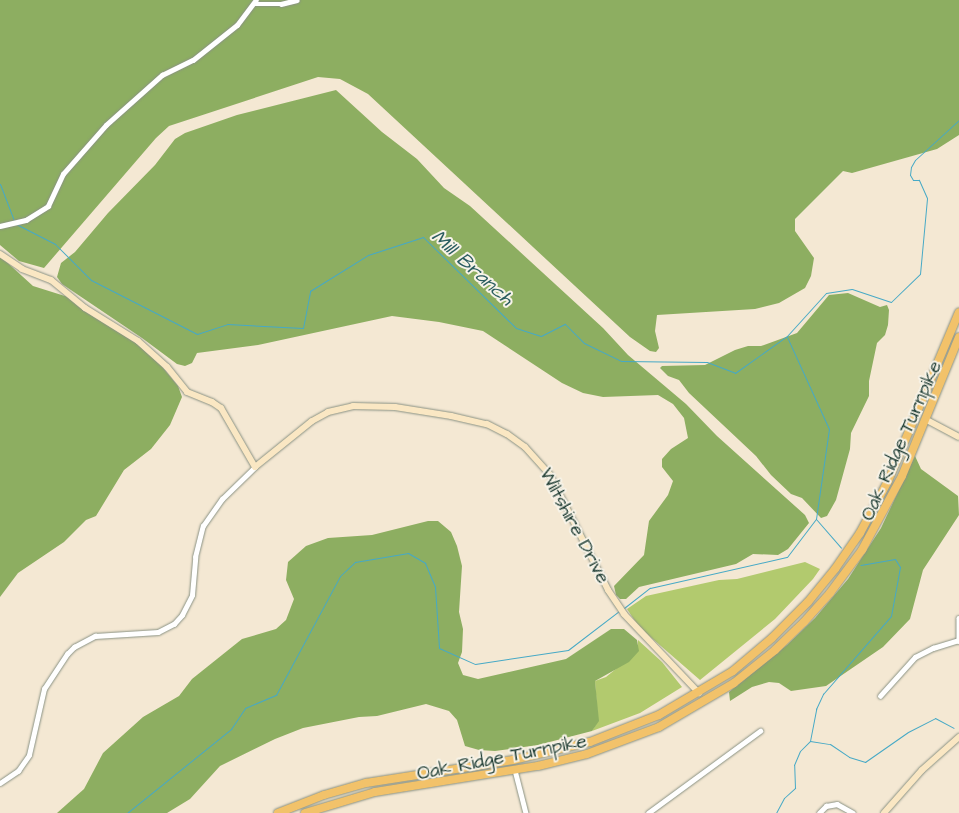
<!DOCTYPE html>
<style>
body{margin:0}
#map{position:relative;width:959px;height:813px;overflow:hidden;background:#f4e8d3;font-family:"Architects Daughter",sans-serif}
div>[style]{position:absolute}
.green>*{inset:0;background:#b2ca6e}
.forest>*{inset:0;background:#8dae61}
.stream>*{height:1px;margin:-0.5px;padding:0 0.5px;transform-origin:0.5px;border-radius:0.5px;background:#46a9c6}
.roads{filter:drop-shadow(0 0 1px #8a9284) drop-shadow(0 0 1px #8a9284)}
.street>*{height:4.5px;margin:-2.25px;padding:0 2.25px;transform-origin:2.25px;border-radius:2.25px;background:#fff}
.secondary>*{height:6px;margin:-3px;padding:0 3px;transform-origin:3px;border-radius:3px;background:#fae7c3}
.highway>*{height:8px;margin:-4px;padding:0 4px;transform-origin:4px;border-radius:4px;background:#f2c26a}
span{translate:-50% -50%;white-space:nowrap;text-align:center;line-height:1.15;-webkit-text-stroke:4px #f7f3e8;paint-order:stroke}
.street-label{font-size:19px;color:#1f3d34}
.water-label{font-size:20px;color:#2b5d60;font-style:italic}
</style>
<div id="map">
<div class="green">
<div style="clip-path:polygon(805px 562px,820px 569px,813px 579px,775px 619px,700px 680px,639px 627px,627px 609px,646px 596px,719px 580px,737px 579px)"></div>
<div style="clip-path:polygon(638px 640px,662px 662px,682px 687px,640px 713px,592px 731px,598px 721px,595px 681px,606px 677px,638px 651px)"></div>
</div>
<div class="forest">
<div style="clip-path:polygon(0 0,959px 0,959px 135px,937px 149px,852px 173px,843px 171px,795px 219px,795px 231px,814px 258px,811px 276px,805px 288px,779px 303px,755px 309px,657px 315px,655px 331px,659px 348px,656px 352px,650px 351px,630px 337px,368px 94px,340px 79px,318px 77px,169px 126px,156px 138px,44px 268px,19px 261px,0 245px)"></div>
<div style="clip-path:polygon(336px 90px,382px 132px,417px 159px,444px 188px,470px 206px,603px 328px,628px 355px,686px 404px,717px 436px,805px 515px,809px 523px,788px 549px,778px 555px,753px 554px,736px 564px,639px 587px,626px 599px,620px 599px,616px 595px,614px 586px,644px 555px,649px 521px,668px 495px,673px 481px,662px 467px,662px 459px,671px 449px,688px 438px,684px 418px,673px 404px,658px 395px,603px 397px,583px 393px,562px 383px,483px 331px,439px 322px,392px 316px,258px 345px,197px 353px,192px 363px,185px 366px,177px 364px,142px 338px,62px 284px,57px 277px,61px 263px,75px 252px,108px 213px,155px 165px,175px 139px,185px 133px,237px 115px)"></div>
<div style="clip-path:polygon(0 256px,33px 286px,68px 297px,135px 342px,159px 363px,178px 386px,182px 397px,170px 425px,151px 449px,124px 470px,96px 516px,86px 520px,64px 542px,18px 573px,0 597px)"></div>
<div style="clip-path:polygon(848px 293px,880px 307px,887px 305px,889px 310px,888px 325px,885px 335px,877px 343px,869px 381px,869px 396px,851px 433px,850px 449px,836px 500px,827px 516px,821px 518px,802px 498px,791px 494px,771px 475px,756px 456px,689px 393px,679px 380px,668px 376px,660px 368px,662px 366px,705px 365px,735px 350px,748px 346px,761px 346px,797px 333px,829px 295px)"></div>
<div style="clip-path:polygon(915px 456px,921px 469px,958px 496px,959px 515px,923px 570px,910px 619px,883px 647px,826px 686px,791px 691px,779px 683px,769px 682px,752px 687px,730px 701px,729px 692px,787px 645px,815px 618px,848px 579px,881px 528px)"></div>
<div style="clip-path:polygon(428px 521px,438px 521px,451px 532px,457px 546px,462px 566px,459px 612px,463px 629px,462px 652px,458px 663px,463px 675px,478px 679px,566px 659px,611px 629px,624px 629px,637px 640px,639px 651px,629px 662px,595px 681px,599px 721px,592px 731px,538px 745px,495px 751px,479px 750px,465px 746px,457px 720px,449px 711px,426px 704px,377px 716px,359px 717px,303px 728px,275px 739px,220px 766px,190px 799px,167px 813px,57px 813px,84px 789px,103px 753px,143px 717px,179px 696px,192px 679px,242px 639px,276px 629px,286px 620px,294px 599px,286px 580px,288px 562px,306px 546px,328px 538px,372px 535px)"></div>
</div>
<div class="stream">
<div style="left:0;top:184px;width:40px;rotate:69deg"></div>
<div style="left:16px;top:224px;width:44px;rotate:27.1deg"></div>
<div style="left:55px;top:244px;width:51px;rotate:45deg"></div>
<div style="left:91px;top:280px;width:119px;rotate:27deg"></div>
<div style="left:197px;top:334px;width:32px;rotate:-18deg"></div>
<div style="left:227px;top:324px;width:76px;rotate:3deg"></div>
<div style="left:303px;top:328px;width:38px;rotate:-79deg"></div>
<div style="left:310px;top:291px;width:68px;rotate:-31.8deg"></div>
<div style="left:368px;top:255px;width:58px;rotate:-18.1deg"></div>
<div style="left:423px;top:237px;width:130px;rotate:44.4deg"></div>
<div style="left:516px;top:328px;width:26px;rotate:18deg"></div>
<div style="left:541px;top:336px;width:27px;rotate:-27deg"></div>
<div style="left:565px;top:324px;width:27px;rotate:45deg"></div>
<div style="left:584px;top:343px;width:41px;rotate:25.9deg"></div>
<div style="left:621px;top:361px;width:86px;rotate:0.7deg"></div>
<div style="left:707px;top:362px;width:30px;rotate:21deg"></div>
<div style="left:735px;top:373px;width:64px;rotate:-35.4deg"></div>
<div style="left:787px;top:336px;width:58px;rotate:-47.8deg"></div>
<div style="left:826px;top:293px;width:26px;rotate:-9deg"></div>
<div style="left:852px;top:289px;width:41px;rotate:18.4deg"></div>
<div style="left:891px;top:302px;width:40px;rotate:-44deg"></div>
<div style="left:920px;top:274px;width:76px;rotate:-84.7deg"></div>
<div style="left:927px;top:198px;width:20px;rotate:-114deg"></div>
<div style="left:919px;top:180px;width:6px;rotate:180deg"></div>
<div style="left:913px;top:180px;width:6px;rotate:-121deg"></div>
<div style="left:910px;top:175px;width:8px;rotate:-83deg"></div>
<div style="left:911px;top:167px;width:8px;rotate:-60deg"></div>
<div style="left:915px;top:160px;width:59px;rotate:-42.3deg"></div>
<div style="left:816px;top:519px;width:38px;rotate:49deg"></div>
<div style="left:624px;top:608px;width:33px;rotate:-38deg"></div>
<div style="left:650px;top:588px;width:140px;rotate:-12.8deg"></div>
<div style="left:787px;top:557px;width:48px;rotate:-52.7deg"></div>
<div style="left:816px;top:519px;width:91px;rotate:-81.8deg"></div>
<div style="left:829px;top:429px;width:101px;rotate:-114.5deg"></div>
<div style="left:810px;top:741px;width:20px;rotate:9deg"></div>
<div style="left:830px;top:744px;width:23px;rotate:34deg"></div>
<div style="left:849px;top:757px;width:17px;rotate:17deg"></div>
<div style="left:865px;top:762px;width:52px;rotate:-34.9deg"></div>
<div style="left:908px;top:732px;width:30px;rotate:-27deg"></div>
<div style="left:935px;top:718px;width:21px;rotate:28deg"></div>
<div style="left:127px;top:813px;width:134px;rotate:-38.9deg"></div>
<div style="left:231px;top:729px;width:25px;rotate:-56deg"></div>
<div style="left:245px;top:708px;width:34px;rotate:-23deg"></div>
<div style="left:276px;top:695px;width:135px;rotate:-61.7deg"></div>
<div style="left:340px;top:576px;width:21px;rotate:-43deg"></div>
<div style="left:355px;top:562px;width:54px;rotate:-9.6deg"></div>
<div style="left:408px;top:553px;width:20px;rotate:30deg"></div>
<div style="left:425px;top:563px;width:26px;rotate:67deg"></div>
<div style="left:435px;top:587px;width:61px;rotate:86.2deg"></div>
<div style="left:439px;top:648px;width:39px;rotate:24deg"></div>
<div style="left:475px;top:664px;width:94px;rotate:-8.6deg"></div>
<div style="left:568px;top:650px;width:64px;rotate:-37.4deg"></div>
<div style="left:776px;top:813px;width:17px;rotate:-62deg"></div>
<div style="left:784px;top:798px;width:15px;rotate:-42deg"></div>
<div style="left:795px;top:788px;width:23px;rotate:-92deg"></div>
<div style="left:794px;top:765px;width:15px;rotate:-67deg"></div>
<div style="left:800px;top:751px;width:14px;rotate:-45deg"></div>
<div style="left:810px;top:741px;width:33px;rotate:-79deg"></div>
<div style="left:816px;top:709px;width:17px;rotate:-65deg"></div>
<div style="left:823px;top:694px;width:103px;rotate:-48.9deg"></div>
<div style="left:891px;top:616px;width:50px;rotate:-79.6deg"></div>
<div style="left:900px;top:567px;width:9px;rotate:-122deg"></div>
<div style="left:895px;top:559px;width:35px;rotate:170deg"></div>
</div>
<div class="roads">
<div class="street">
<div style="left:254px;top:4px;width:27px"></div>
<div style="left:281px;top:4px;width:16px;rotate:-14deg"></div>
<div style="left:0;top:226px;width:27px;rotate:-13deg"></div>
<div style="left:26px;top:220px;width:26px;rotate:-32deg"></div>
<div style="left:48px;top:206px;width:35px;rotate:-65deg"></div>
<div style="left:63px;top:174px;width:65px;rotate:-48.7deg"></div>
<div style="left:106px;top:125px;width:75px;rotate:-41.8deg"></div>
<div style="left:162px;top:75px;width:34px;rotate:-26deg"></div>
<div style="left:193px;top:60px;width:56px;rotate:-38.5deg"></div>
<div style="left:237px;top:25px;width:31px;rotate:-53deg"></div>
<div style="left:959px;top:618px;width:23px;rotate:90deg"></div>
<div style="left:880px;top:696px;width:52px;rotate:-48.1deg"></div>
<div style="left:915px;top:657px;width:20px;rotate:-27deg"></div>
<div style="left:933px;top:648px;width:27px;rotate:-17deg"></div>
<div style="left:515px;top:770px;width:44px;rotate:75.7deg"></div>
<div style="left:0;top:783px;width:22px;rotate:-34deg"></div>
<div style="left:18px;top:771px;width:19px;rotate:-55deg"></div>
<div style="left:29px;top:755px;width:68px;rotate:-77.2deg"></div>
<div style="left:44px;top:689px;width:42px;rotate:-56.7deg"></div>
<div style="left:67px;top:654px;width:10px;rotate:-45deg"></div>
<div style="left:74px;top:647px;width:24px;rotate:-28deg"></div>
<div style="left:95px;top:636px;width:63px;rotate:-3.6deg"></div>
<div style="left:158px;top:632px;width:18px;rotate:-27deg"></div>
<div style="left:174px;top:624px;width:12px;rotate:-48deg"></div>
<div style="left:182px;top:615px;width:22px;rotate:-63deg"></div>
<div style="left:192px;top:595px;width:38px;rotate:-85deg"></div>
<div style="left:195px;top:557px;width:32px;rotate:-76deg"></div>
<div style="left:203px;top:526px;width:33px;rotate:-55deg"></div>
<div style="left:222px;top:499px;width:46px;rotate:-44.1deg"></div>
<div style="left:648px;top:813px;width:139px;rotate:-36.2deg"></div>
<div style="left:819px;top:813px;width:10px;rotate:-45deg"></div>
<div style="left:826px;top:806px;width:11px;rotate:-10deg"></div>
<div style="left:837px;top:804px;width:18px;rotate:29deg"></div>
</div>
<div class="secondary">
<div style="left:0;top:254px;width:27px;rotate:34deg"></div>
<div style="left:22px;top:269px;width:31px;rotate:21deg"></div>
<div style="left:51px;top:280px;width:44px;rotate:39.5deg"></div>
<div style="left:85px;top:308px;width:62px;rotate:31.9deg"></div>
<div style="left:138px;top:341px;width:39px;rotate:42deg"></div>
<div style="left:167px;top:367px;width:32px;rotate:51deg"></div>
<div style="left:187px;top:392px;width:27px;rotate:22deg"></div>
<div style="left:212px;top:402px;width:11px;rotate:34deg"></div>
<div style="left:221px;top:408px;width:68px;rotate:60deg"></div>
<div style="left:255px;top:467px;width:73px;rotate:-38.9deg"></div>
<div style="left:312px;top:421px;width:18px;rotate:-29deg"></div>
<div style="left:328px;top:412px;width:26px;rotate:-13deg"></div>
<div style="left:353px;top:406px;width:42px;rotate:1.4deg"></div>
<div style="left:395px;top:407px;width:57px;rotate:9.1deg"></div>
<div style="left:451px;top:416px;width:37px;rotate:13deg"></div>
<div style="left:487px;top:424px;width:22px;rotate:27deg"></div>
<div style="left:507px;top:434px;width:22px;rotate:36deg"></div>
<div style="left:525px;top:447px;width:38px;rotate:48deg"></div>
<div style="left:550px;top:475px;width:129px;rotate:63.2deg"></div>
<div style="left:608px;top:590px;width:29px;rotate:56deg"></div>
<div style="left:624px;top:614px;width:109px;rotate:46.5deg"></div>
<div style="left:925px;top:419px;width:38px;rotate:28deg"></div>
<div style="left:884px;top:813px;width:57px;rotate:-48.5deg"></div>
<div style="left:922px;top:770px;width:50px;rotate:-41.7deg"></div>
</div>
<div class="highway">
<div style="left:278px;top:813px;width:49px;rotate:-21.4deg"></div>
<div style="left:324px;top:795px;width:44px;rotate:-15.9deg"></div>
<div style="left:366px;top:783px;width:149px;rotate:-8.9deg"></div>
<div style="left:513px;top:760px;width:79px;rotate:-13.2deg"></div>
<div style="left:590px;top:742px;width:74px;rotate:-21.4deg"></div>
<div style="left:659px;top:715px;width:86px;rotate:-30.7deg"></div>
<div style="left:733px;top:671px;width:51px;rotate:-40.2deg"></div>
<div style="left:772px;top:638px;width:51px;rotate:-45deg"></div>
<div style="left:808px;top:602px;width:43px;rotate:-50.7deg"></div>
<div style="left:835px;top:569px;width:44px;rotate:-55.2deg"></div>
<div style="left:860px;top:533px;width:59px;rotate:-61.7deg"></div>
<div style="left:888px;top:481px;width:183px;rotate:-67.2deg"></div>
<div style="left:305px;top:813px;width:73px;rotate:-16.7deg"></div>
<div style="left:375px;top:792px;width:165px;rotate:-9.1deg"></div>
<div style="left:538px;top:766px;width:50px;rotate:-13.8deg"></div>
<div style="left:587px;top:754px;width:77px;rotate:-20.6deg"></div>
<div style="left:659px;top:727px;width:87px;rotate:-30.4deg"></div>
<div style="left:734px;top:683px;width:53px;rotate:-38.8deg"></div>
<div style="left:775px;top:650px;width:40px;rotate:-44deg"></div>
<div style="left:804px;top:622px;width:39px;rotate:-48deg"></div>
<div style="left:830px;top:593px;width:54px;rotate:-53.3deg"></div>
<div style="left:862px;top:550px;width:84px;rotate:-61.6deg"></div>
<div style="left:902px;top:476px;width:150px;rotate:-67.7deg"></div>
</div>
</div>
<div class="street-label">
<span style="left:902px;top:441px;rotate:-66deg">Oak Ridge Turnpike</span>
<span style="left:574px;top:526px;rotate:62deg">Wiltshire Drive</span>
<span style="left:502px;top:758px;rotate:-11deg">Oak Ridge Turnpike</span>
</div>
<div class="water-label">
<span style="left:472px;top:268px;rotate:42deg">Mill Branch</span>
</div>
</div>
